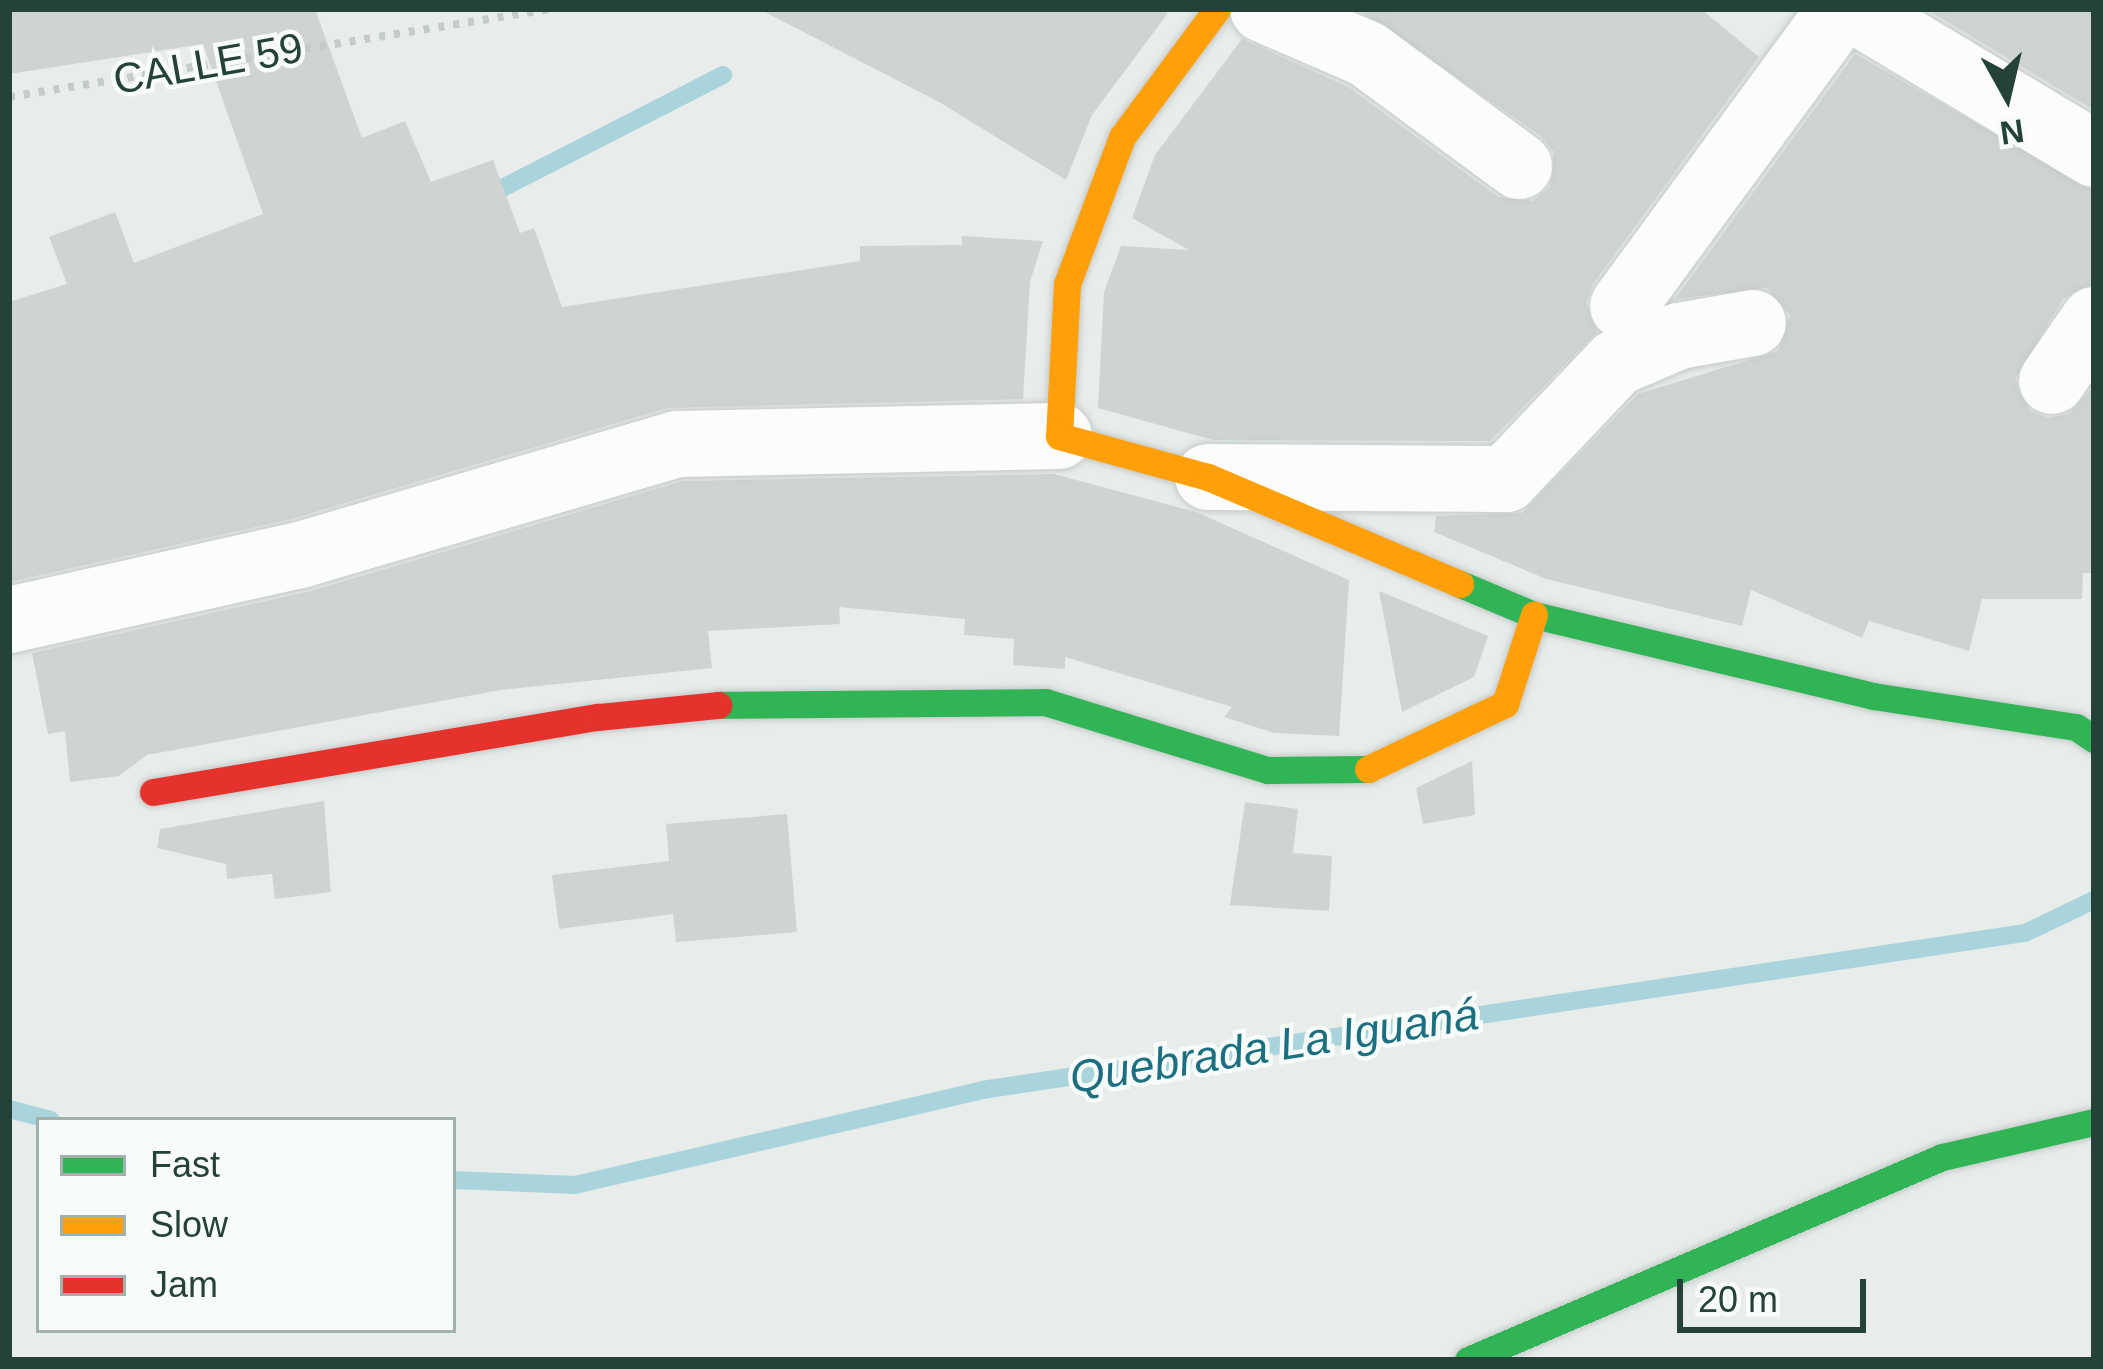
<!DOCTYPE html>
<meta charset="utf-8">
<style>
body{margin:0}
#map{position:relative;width:2103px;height:1369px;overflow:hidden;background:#e8edeb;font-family:Helvetica,sans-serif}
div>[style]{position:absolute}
.stream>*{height:18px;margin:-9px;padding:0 9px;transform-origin:9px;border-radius:9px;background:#a9d4db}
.building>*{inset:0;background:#cfd4d2}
.path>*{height:8px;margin-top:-4px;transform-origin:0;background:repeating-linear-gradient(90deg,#c3ccca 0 6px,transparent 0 15px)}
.roads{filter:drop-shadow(0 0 3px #c5cac8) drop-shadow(0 0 3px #c5cac8)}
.street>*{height:66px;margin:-33px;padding:0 33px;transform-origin:33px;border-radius:33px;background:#fcfcfc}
.fast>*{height:27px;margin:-13.5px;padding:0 13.5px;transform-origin:13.5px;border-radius:13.5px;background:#30b455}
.slow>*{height:27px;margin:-13.5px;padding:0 13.5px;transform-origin:13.5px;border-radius:13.5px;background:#ff9f0a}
.jam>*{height:27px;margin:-13.5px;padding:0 13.5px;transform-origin:13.5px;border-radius:13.5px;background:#e5322d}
span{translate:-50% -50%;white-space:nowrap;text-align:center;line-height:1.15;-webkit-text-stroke:9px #f7fbf9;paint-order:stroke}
.street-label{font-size:42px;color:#24423a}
.water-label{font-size:45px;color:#1c6f80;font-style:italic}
.frame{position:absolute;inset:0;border:12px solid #24423a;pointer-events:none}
.legend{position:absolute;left:36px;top:1117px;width:420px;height:216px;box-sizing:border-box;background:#f7fbf9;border:3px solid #a3b1ad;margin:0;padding:15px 21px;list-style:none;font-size:36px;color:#24423a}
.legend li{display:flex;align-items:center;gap:24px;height:60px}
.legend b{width:60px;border:3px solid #a3b1ad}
.north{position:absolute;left:1947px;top:36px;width:120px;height:120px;-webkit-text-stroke:9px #f7fbf9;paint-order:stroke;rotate:172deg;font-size:33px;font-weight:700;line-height:48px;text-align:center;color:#24423a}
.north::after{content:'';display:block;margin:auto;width:42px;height:54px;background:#24423a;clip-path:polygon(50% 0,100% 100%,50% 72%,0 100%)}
.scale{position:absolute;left:1677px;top:1279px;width:189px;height:54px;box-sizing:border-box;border:6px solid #24423a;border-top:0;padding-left:15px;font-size:36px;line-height:42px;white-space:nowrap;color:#24423a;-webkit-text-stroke:9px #f7fbf9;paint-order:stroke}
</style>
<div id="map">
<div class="stream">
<div style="left:481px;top:199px;width:272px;rotate:-27.1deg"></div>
<div style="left:9px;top:1109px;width:43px;rotate:14.7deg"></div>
<div style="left:453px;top:1180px;width:122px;rotate:2.3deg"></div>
<div style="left:575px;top:1185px;width:418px;rotate:-13.1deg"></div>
<div style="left:982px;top:1090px;width:1055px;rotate:-8.56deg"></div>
<div style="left:2025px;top:933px;width:76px;rotate:-25.6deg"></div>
</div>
<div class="building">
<div style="clip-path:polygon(9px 9px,315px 9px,362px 138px,405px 121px,431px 182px,493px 160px,520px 233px,534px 228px,562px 307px,860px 261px,860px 246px,962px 245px,962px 236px,1043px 241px,1030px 282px,1023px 399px,667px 408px,291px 519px,9px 582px,9px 302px,67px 284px,49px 237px,115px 212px,134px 263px,263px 214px,203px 44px,9px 74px)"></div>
<div style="clip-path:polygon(759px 9px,1154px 9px,1168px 13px,1092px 115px,1066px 180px,939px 102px)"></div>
<div style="clip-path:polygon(1358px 9px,1701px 9px,1759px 57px,1593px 284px,1586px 303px,1597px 332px,1490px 441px,1213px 440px,1098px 408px,1104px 292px,1121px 246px,1189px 250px,1132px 218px,1155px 155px,1242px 39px,1348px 87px,1498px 197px,1533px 201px,1550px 187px,1554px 152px,1541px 136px)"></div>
<div style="clip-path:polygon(1926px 9px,2094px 9px,2094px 110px)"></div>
<div style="clip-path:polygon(1855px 54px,2094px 191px,2094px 283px,2063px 299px,2015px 379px,2030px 411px,2048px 418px,2069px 414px,2094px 386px,2094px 573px,2083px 573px,2082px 599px,1982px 599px,1969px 651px,1869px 621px,1862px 638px,1751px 590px,1742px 626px,1546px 579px,1434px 532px,1436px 516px,1522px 513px,1638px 394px,1778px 351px,1790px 315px,1767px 288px,1675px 299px)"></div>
<div style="clip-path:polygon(1054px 474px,1196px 512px,1349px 580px,1339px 736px,1274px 733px,1224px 717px,1232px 707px,1065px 657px,1065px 669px,1013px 665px,1014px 639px,964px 635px,965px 619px,839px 607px,840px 624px,708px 631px,712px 668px,501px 690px,147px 755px,119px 776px,70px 782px,65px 731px,48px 734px,32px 653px,311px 591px,683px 481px)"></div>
<div style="clip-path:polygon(1379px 591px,1488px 636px,1474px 677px,1402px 712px)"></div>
<div style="clip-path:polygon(1472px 761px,1475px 815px,1423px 824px,1416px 788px)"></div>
<div style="clip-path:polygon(324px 801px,331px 892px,275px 899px,272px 874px,227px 879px,226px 864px,157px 848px,160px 829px)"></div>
<div style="clip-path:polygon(1245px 802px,1298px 809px,1293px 853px,1332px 856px,1329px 911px,1230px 905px)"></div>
<div style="clip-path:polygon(787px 814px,797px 932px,676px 942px,673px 914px,559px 929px,552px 875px,669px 861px,666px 824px)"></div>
</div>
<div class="path">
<div style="left:9px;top:97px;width:548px;rotate:-9.24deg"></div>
</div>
<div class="roads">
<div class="street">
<div style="left:1263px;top:9px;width:113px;rotate:23.4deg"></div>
<div style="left:1367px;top:54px;width:189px;rotate:36.4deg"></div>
<div style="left:1853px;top:9px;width:281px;rotate:31deg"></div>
<div style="left:1623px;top:306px;width:368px;rotate:-53.7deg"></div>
<div style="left:2052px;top:381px;width:74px;rotate:-55.5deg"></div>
<div style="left:1208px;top:477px;width:298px;rotate:0.4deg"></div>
<div style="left:1506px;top:479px;width:160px;rotate:-46.5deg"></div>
<div style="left:1616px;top:363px;width:69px;rotate:-23.2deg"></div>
<div style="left:1679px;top:336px;width:75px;rotate:-10deg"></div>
<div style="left:9px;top:620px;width:298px;rotate:-12.6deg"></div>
<div style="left:300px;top:555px;width:393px;rotate:-16.4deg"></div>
<div style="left:677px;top:444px;width:382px;rotate:-1.2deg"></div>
</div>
<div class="fast">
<div style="left:1460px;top:584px;width:80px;rotate:22.7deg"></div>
<div style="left:1534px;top:615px;width:349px;rotate:13.4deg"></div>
<div style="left:1873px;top:696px;width:205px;rotate:8.7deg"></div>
<div style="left:2076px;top:727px;width:22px;rotate:34deg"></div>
<div style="left:718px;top:705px;width:327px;rotate:-0.5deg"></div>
<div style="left:1045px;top:702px;width:233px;rotate:17deg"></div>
<div style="left:1268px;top:770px;width:100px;rotate:-0.6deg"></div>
<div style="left:1468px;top:1360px;width:516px;rotate:-23.18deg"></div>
<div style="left:1942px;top:1157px;width:156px;rotate:-13deg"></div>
</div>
<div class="slow">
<div style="left:1217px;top:9px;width:159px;rotate:126.6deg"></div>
<div style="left:1122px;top:137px;width:157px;rotate:110.5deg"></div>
<div style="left:1067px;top:284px;width:152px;rotate:93deg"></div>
<div style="left:1059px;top:436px;width:155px;rotate:15.4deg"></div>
<div style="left:1208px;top:477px;width:274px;rotate:23deg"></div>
<div style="left:1368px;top:769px;width:152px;rotate:-25.4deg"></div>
<div style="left:1505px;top:704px;width:94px;rotate:-72deg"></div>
</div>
<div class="jam">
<div style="left:153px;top:792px;width:451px;rotate:-9.6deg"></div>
<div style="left:598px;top:717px;width:121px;rotate:-5.7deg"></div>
</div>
</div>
<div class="street-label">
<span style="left:208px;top:64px;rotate:-10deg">CALLE 59</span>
</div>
<div class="water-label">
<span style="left:1274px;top:1046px;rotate:-9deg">Quebrada La Iguaná</span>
</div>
<div class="frame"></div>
<ul class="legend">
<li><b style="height:15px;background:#30b455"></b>Fast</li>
<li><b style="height:15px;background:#ff9f0a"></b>Slow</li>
<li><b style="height:15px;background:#e5322d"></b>Jam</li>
</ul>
<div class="north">N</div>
<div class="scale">20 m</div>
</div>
